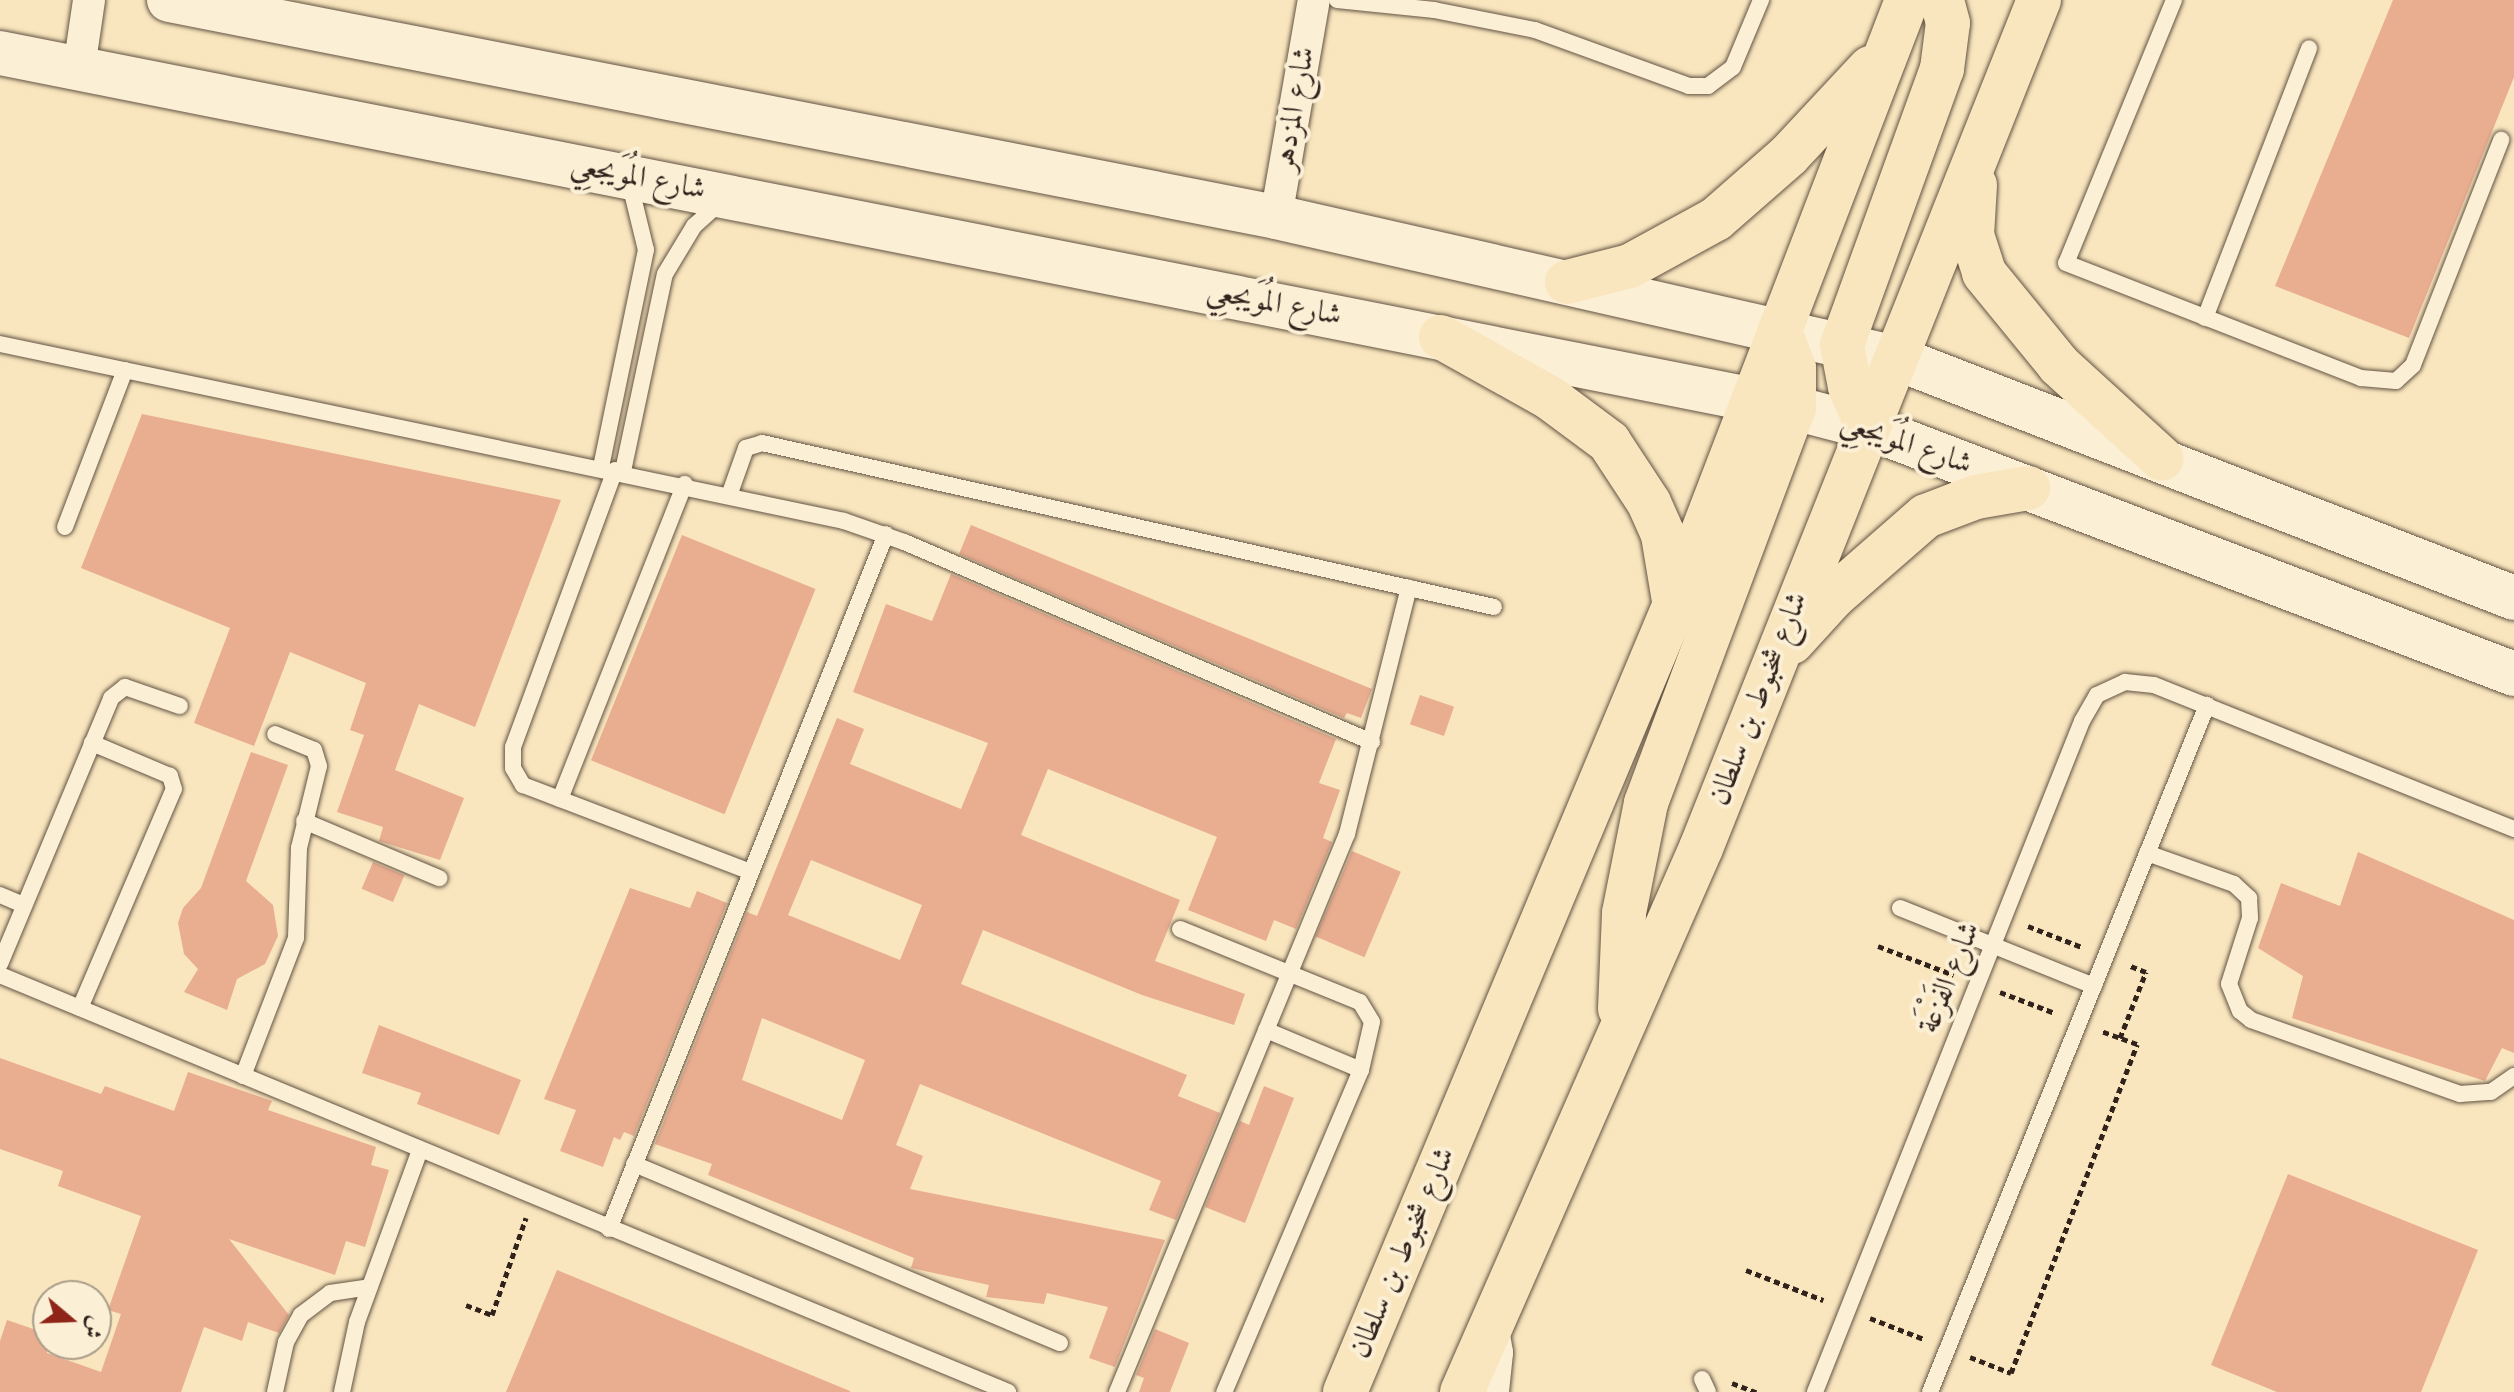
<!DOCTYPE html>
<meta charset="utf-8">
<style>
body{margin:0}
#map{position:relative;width:2514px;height:1392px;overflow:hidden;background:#f9e6be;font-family:"Old Standard TT",Amiri,serif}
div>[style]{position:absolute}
.building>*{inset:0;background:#e9ad90;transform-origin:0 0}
.path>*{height:5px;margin-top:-2.5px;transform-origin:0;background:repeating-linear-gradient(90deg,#31221c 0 6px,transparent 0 10px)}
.roads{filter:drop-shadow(0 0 2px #635344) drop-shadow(0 0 2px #635344)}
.lane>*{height:16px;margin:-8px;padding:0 8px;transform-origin:8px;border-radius:8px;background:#fbefd5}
.street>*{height:32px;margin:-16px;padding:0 16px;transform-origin:16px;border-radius:16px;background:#fbefd5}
.secondary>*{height:44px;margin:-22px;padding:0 22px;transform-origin:22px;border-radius:22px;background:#fbefd5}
.primary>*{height:44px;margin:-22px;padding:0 22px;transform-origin:22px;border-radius:22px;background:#f9e6be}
span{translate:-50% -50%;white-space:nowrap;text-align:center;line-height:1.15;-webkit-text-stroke:8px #fbefd5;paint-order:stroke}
.street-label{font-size:30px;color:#31221c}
.north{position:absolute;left:32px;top:1280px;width:80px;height:80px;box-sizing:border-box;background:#fbefd5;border:2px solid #aa9d8b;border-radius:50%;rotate:109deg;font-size:22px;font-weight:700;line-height:32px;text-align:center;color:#31221c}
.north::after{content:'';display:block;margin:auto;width:28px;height:36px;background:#8f2418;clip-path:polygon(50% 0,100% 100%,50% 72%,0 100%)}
</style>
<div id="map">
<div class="building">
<div style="clip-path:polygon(2393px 0,2514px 0,2514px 77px,2409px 338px,2275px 286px)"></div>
<div style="clip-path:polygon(142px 414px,561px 500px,475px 727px,419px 704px,395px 770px,464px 798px,440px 860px,379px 841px,383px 827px,337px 812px,364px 735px,350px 730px,366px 683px,290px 652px,254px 746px,194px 723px,230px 628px,81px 568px)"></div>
<div style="clip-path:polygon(971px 525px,1372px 689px,1361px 718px,1347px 713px,1344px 718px,959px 554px)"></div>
<div style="left:682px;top:535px;width:144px;height:243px;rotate:22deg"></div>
<div style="clip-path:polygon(evenodd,951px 574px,1336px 739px,1319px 783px,1340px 790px,1323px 838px,1332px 842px,1296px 929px,1274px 920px,1266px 941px,1188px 910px,1217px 837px,1048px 769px,1021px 835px,1180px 900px,1155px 961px,1245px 994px,1234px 1025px,1142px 995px,983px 930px,961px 984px,1187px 1075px,1178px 1096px,1220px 1113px,1176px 1220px,1149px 1210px,1161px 1181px,920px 1084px,896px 1145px,923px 1156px,910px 1189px,1165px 1240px,1115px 1367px,1089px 1358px,1108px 1307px,1047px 1293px,1044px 1304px,986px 1297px,989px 1285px,911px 1268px,914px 1258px,708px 1175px,712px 1164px,655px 1144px,747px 912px,757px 916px,837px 718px,864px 729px,850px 764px,961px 809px,988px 743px,853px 692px,886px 604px,932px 621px,951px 574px,811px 860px,922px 905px,900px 960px,788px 915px,811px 860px,951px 574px,762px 1018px,865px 1060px,842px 1120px,742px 1080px,762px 1018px)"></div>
<div style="left:1420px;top:695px;width:36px;height:31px;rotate:19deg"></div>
<div style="clip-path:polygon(251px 752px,288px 765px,246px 881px,273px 905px,278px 936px,265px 964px,237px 979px,227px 1010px,184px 992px,198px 969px,184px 954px,178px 923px,183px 908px,201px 888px)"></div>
<div style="left:1352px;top:851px;width:53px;height:93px;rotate:23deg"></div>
<div style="clip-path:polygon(2358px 852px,2514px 920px,2514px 1053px,2502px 1048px,2485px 1081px,2292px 1018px,2303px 976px,2258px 948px,2281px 883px,2340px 906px)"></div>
<div style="left:373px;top:862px;width:34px;height:29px;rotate:23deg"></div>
<div style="clip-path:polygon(630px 888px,690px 908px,697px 891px,727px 903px,634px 1136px,624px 1132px,620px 1140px,614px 1137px,603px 1167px,560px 1151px,576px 1110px,544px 1099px)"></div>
<div style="clip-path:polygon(379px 1025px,521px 1080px,499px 1135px,417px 1104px,421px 1093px,362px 1073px)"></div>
<div style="clip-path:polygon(0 1058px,101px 1094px,105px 1086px,174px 1111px,188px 1072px,272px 1101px,268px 1110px,376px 1147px,371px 1165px,389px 1170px,365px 1247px,346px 1241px,335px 1275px,229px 1239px,289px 1315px,279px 1333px,248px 1322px,242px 1341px,204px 1327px,181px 1392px,0 1392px,0 1341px,7px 1320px,48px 1334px,47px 1353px,101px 1372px,121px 1314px,108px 1310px,141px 1216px,58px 1186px,63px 1171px,0 1149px)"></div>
<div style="clip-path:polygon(1264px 1086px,1294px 1098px,1245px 1223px,1205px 1207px,1240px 1121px,1249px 1125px)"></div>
<div style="clip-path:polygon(2288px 1174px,2478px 1250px,2421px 1392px,2277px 1392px,2211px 1365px)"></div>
<div style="clip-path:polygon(557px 1270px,850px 1391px,850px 1392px,506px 1392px)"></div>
<div style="clip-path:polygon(1155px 1329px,1189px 1343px,1170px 1392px,1139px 1392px,1144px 1378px,1136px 1375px)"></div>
</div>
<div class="path">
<div style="left:2028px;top:926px;width:58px;rotate:21.3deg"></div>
<div style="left:1878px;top:946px;width:81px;rotate:20.9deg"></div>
<div style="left:2000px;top:992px;width:59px;rotate:20.9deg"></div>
<div style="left:2120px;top:1038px;width:71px;rotate:-68.5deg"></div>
<div style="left:2146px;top:972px;width:19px;rotate:-159deg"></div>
<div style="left:1746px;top:1270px;width:83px;rotate:21.3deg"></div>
<div style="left:466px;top:1305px;width:28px;rotate:21deg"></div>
<div style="left:492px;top:1315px;width:103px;rotate:-70.7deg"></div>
<div style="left:1870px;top:1318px;width:58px;rotate:21.3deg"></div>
<div style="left:1970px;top:1357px;width:44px;rotate:21.3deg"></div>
<div style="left:2011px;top:1373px;width:352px;rotate:-69deg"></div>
<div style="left:2137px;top:1044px;width:38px;rotate:-160deg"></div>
<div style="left:1732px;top:1383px;width:26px;rotate:21deg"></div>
</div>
<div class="roads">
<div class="lane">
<div style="left:1337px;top:0;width:98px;rotate:5.9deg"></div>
<div style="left:1434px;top:10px;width:103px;rotate:11.2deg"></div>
<div style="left:1535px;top:30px;width:164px;rotate:20deg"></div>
<div style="left:1689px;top:86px;width:19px"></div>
<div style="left:1708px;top:86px;width:31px;rotate:-37deg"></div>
<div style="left:1733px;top:67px;width:73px;rotate:-67.3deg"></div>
<div style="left:2174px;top:0;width:284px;rotate:112.3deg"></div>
<div style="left:2066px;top:263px;width:317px;rotate:21.3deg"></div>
<div style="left:2361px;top:378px;width:35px;rotate:5deg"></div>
<div style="left:2396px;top:381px;width:23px;rotate:-43deg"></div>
<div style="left:2413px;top:365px;width:242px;rotate:-68.6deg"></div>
<div style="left:2205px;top:318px;width:289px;rotate:-68.9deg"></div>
<div style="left:0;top:344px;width:862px;rotate:11.84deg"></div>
<div style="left:844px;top:521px;width:64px;rotate:19.3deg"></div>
<div style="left:904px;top:542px;width:509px;rotate:23.14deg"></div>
<div style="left:601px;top:467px;width:222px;rotate:-78.3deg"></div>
<div style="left:646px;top:250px;width:72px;rotate:-103.7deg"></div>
<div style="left:615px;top:470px;width:295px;rotate:110.2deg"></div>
<div style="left:513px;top:747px;width:21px;rotate:90deg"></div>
<div style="left:513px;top:768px;width:20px;rotate:60deg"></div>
<div style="left:523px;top:785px;width:244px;rotate:20.9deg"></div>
<div style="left:623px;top:471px;width:201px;rotate:-78deg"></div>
<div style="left:665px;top:274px;width:56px;rotate:-58.9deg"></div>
<div style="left:694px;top:226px;width:36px;rotate:-42deg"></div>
<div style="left:730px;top:493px;width:48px;rotate:-70.4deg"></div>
<div style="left:746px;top:448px;width:17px;rotate:-17deg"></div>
<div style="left:762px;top:443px;width:750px;rotate:12.63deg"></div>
<div style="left:65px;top:527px;width:168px;rotate:-69.1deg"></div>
<div style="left:560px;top:799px;width:339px;rotate:-68.4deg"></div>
<div style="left:304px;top:821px;width:147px;rotate:22.9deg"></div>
<div style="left:2147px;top:853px;width:92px;rotate:19.6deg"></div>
<div style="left:2234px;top:884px;width:21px;rotate:43deg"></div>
<div style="left:2249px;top:898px;width:20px;rotate:87deg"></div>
<div style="left:2250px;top:918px;width:69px;rotate:107.7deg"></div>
<div style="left:2229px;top:984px;width:29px;rotate:68deg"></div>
<div style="left:2240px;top:1011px;width:14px;rotate:39deg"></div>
<div style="left:2251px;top:1020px;width:222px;rotate:19.5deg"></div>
<div style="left:2460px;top:1094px;width:31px;rotate:-4deg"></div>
<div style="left:2491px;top:1092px;width:28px;rotate:-35deg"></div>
<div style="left:0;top:895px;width:26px;rotate:23deg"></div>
<div style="left:1900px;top:908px;width:209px;rotate:21.9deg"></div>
<div style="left:1180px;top:929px;width:194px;rotate:22.1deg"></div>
<div style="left:1360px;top:1002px;width:23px;rotate:59deg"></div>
<div style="left:1372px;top:1022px;width:49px;rotate:102.9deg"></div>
<div style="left:1361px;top:1070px;width:350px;rotate:113deg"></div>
<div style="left:0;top:964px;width:288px;rotate:-67.3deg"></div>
<div style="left:111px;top:698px;width:18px;rotate:-38deg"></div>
<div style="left:125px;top:687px;width:58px;rotate:19.1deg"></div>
<div style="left:0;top:975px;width:1091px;rotate:22.47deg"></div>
<div style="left:80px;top:1008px;width:238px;rotate:-66.8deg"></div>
<div style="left:174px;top:789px;width:14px;rotate:-107deg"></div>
<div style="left:170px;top:776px;width:85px;rotate:-157.1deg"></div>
<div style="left:1266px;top:1030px;width:103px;rotate:22.8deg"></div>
<div style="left:243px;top:1076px;width:148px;rotate:-69deg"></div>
<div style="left:296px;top:938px;width:90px;rotate:-88.1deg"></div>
<div style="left:299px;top:848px;width:84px;rotate:-76.3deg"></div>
<div style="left:319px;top:766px;width:17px;rotate:-107deg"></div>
<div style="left:314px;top:750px;width:42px;rotate:-157.7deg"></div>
<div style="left:634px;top:1164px;width:462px;rotate:22.8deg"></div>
<div style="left:609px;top:1229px;width:748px;rotate:-68.27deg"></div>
<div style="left:1702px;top:1379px;width:14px;rotate:65deg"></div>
<div style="left:275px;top:1392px;width:51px;rotate:-77.6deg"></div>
<div style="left:286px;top:1342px;width:31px;rotate:-61deg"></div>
<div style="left:301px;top:1315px;width:36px;rotate:-37deg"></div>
<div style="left:330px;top:1293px;width:40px;rotate:-8.5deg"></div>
<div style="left:342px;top:1392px;width:72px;rotate:-77.9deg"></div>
<div style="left:357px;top:1322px;width:183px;rotate:-69.9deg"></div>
<div style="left:1117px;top:1392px;width:604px;rotate:-67.6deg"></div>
<div style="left:1347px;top:834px;width:254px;rotate:-75.9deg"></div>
<div style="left:1815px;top:1392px;width:722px;rotate:-68.3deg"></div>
<div style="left:2082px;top:721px;width:30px;rotate:-60deg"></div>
<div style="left:2097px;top:695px;width:31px;rotate:-25deg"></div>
<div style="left:2125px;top:682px;width:29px;rotate:6deg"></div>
<div style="left:2154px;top:685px;width:388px;rotate:21.8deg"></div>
<div style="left:1930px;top:1392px;width:741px;rotate:-68.04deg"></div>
</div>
<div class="street">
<div style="left:79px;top:68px;width:69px;rotate:-81.6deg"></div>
<div style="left:1276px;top:217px;width:220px;rotate:-80.1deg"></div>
<div style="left:1492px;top:1324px;width:29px;rotate:80deg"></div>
<div style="left:1497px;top:1353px;width:39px;rotate:96deg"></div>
</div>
<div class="secondary">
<div style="left:169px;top:0;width:1128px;rotate:11.09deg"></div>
<div style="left:1276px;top:217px;width:636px;rotate:12.81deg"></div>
<div style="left:1896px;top:358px;width:663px;rotate:21.22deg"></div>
<div style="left:0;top:53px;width:1829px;rotate:11.19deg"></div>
<div style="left:1794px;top:408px;width:75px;rotate:14.6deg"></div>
<div style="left:1867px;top:427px;width:693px;rotate:20.89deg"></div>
</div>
<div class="primary">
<div style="left:1975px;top:185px;width:50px;rotate:93.4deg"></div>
<div style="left:1972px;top:235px;width:40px;rotate:72deg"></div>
<div style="left:1984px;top:273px;width:119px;rotate:50.8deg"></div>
<div style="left:2059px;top:365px;width:139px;rotate:42.4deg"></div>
<div style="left:1567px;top:282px;width:65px;rotate:-14.3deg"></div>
<div style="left:1630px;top:266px;width:98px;rotate:-28.7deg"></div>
<div style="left:1716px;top:219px;width:97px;rotate:-41.2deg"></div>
<div style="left:1789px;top:155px;width:119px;rotate:-47deg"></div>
<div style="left:1441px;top:337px;width:125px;rotate:29.2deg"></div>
<div style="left:1550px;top:398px;width:74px;rotate:36.7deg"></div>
<div style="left:1609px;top:442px;width:73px;rotate:56.7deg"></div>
<div style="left:1649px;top:503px;width:35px;rotate:66deg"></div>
<div style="left:1663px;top:535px;width:67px;rotate:80.5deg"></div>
<div style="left:1867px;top:427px;width:43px;rotate:-113deg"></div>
<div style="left:1850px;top:387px;width:43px;rotate:-100.8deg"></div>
<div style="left:1842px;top:345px;width:294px;rotate:-70.1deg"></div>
<div style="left:1942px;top:69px;width:46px;rotate:-82.6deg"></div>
<div style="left:1948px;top:23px;width:24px;rotate:-105deg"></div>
<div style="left:1792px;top:642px;width:61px;rotate:-47.7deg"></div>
<div style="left:1833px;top:597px;width:123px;rotate:-41.1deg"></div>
<div style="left:1926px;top:516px;width:53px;rotate:-20.8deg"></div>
<div style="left:1976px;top:497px;width:53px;rotate:-9.8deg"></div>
<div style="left:1620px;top:1009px;width:96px;rotate:-87.6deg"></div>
<div style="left:1624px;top:913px;width:112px;rotate:-78.7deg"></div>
<div style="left:1646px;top:803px;width:422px;rotate:-69.5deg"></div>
<div style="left:1794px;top:408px;width:40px;rotate:-90deg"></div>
<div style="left:1794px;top:368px;width:40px;rotate:-111deg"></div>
<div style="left:1345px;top:1392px;width:854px;rotate:-67.28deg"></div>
<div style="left:1675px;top:604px;width:647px;rotate:-68.99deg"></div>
<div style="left:1462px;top:1392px;width:594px;rotate:-66.28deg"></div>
<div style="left:1701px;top:848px;width:913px;rotate:-68.27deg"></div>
</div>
</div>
<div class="street-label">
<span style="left:1295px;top:109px;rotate:-80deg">شارع المزدهر</span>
<span style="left:638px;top:178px;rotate:11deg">شارع المُوَيجعِي</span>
<span style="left:1274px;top:304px;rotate:11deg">شارع المُوَيجعِي</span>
<span style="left:1906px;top:444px;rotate:19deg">شارع المُوَيجعِي</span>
<span style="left:1759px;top:699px;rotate:-69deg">شارع شخبوط بن سلطان</span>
<span style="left:1950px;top:978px;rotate:-68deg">شارع الفَزْعَة</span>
<span style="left:1403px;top:1253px;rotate:-67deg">شارع شخبوط بن سلطان</span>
</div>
<div class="north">ش</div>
</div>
